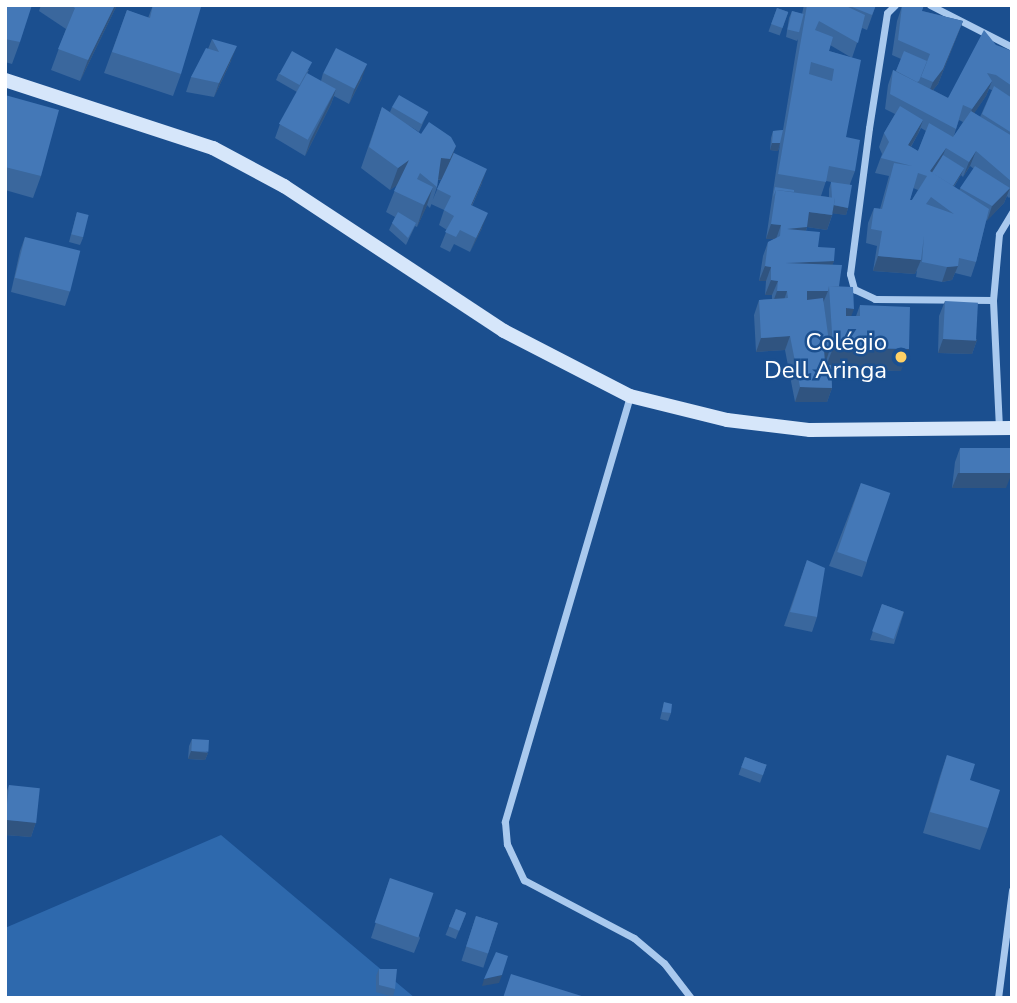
<!DOCTYPE html>
<meta charset="utf-8">
<style>
body{margin:0}
#map{position:relative;width:1017px;height:1003px;overflow:hidden;background:#1b4f8f;font-family:"Nunito Sans",sans-serif}
div>[style]{position:absolute}
.green>*{inset:0;background:#2e69ad}
.minor>*{height:7px;margin:-3.5px;padding:0 3.5px;transform-origin:3.5px;border-radius:3.5px;background:#a9c9ee}
.secondary>*{height:14px;margin:-7px;padding:0 7px;transform-origin:7px;border-radius:7px;background:#d6e6fa}
.wall>*{inset:0;background:#3a679d;transform-origin:0 0}
.shaded-wall>*{inset:0;background:#305480}
.building>*{inset:0;background:#4478b7;transform-origin:0 0}
.dots>*{width:19px;height:19px;translate:-50% -50%;box-sizing:border-box;border:4px solid #1b4f8f;border-radius:50%}
span{translate:-50% -50%;white-space:nowrap;text-align:center;line-height:1.15;-webkit-text-stroke:5px #1b4f8f;paint-order:stroke}
.poi-label{font-size:24px;color:#fff}
.right{translate:-100% -50%;text-align:right}
.frame{position:absolute;inset:0;border:7px solid #fff;pointer-events:none}
</style>
<div id="map">
<div class="green">
<div style="clip-path:polygon(221px 835px,415px 998px,5px 998px,5px 928px)"></div>
</div>
<div class="minor">
<div style="left:895px;top:5px;width:11px;rotate:135deg"></div>
<div style="left:887px;top:13px;width:116px;rotate:98.9deg"></div>
<div style="left:869px;top:128px;width:147px;rotate:97.4deg"></div>
<div style="left:850px;top:274px;width:16px;rotate:75deg"></div>
<div style="left:854px;top:289px;width:23px;rotate:25deg"></div>
<div style="left:875px;top:299px;width:118px;rotate:0.5deg"></div>
<div style="left:930px;top:5px;width:92px;rotate:27.1deg"></div>
<div style="left:630px;top:396px;width:444px;rotate:106.4deg"></div>
<div style="left:505px;top:822px;width:22px;rotate:85deg"></div>
<div style="left:507px;top:844px;width:40px;rotate:65deg"></div>
<div style="left:524px;top:880px;width:124px;rotate:27.8deg"></div>
<div style="left:634px;top:938px;width:39px;rotate:40deg"></div>
<div style="left:664px;top:963px;width:44px;rotate:52.4deg"></div>
<div style="left:999px;top:428px;width:128px;rotate:-92.7deg"></div>
<div style="left:993px;top:300px;width:66px;rotate:-84.8deg"></div>
<div style="left:999px;top:234px;width:26px;rotate:-59deg"></div>
<div style="left:998px;top:998px;width:109px;rotate:-82.6deg"></div>
</div>
<div class="secondary">
<div style="left:5px;top:80px;width:219px;rotate:18.1deg"></div>
<div style="left:213px;top:148px;width:81px;rotate:28.2deg"></div>
<div style="left:284px;top:186px;width:263px;rotate:33.4deg"></div>
<div style="left:504px;top:331px;width:142px;rotate:27.3deg"></div>
<div style="left:630px;top:396px;width:100px;rotate:13.9deg"></div>
<div style="left:727px;top:420px;width:84px;rotate:6.9deg"></div>
<div style="left:810px;top:430px;width:202px;rotate:-0.6deg"></div>
</div>
<div class="wall">
<div style="clip-path:polygon(5px 5px,20px 42px,12px 64px,5px 62px)"></div>
<div style="clip-path:polygon(41px 5px,117px 5px,80px 81px,51px 70px,66px 29px,39px 11px)"></div>
<div style="clip-path:polygon(153px 5px,181px 74px,173px 96px,104px 73px,127px 10px,148px 18px)"></div>
<div style="clip-path:polygon(evenodd,804px 5px,876px 5px,867px 30px,862px 28px,852px 58px,846px 137px,855px 171px,850px 184px,848px 208px,846px 215px,833px 213px,827px 230px,807px 227px,806px 231px,818px 247px,834px 261px,832px 265px,839px 286px,851px 316px,856px 316px,860px 305px,901px 371px,831px 369px,832px 388px,827px 402px,795px 402px,785px 350px,756px 352px,754px 315px,759px 300px,772px 299px,772px 295px,765px 295px,766px 281px,759px 281px,763px 256px,768px 242px,774px 239px,766px 239px,780px 144px,778px 151px,770px 150px,771px 138px,773px 131px,783px 130px,798px 39px,797px 41px,786px 37px,789px 18px,792px 11px,802px 14px,804px 5px,830px 45px,852px 58px,829px 51px,830px 45px,804px 5px,826px 181px,831px 182px,829px 189px,829px 197px,821px 196px,826px 181px)"></div>
<div style="clip-path:polygon(evenodd,902px 6px,963px 21px,938px 84px,933px 90px,948px 98px,996px 45px,1012px 51px,1012px 195px,1009px 198px,1007px 196px,1004px 203px,986px 221px,976px 262px,971px 277px,955px 273px,952px 280px,942px 282px,916px 277px,917px 270px,915px 274px,873px 271px,877px 246px,866px 243px,868px 223px,874px 208px,880px 209px,889px 176px,875px 173px,882px 154px,879px 147px,884px 133px,895px 114px,885px 109px,888px 85px,893px 70px,896px 71px,901px 59px,892px 55px,897px 21px,902px 6px,989px 89px,992px 90px,980px 117px,974px 113px,986px 96px,989px 89px,902px 6px,959px 120px,963px 122px,954px 136px,956px 129px,959px 120px,902px 6px,921px 128px,926px 131px,918px 151px,911px 147px,918px 134px,921px 128px,902px 6px,970px 166px,974px 169px,959px 190px,954px 187px,961px 175px,963px 177px,970px 166px,902px 6px,913px 188px,918px 190px,912px 200px,910px 200px,913px 188px)"></div>
<div style="left:777px;top:8px;width:12px;height:25px;rotate:20deg"></div>
<div style="clip-path:polygon(212px 39px,231px 61px,214px 97px,186px 92px,191px 77px,208px 49px)"></div>
<div style="clip-path:polygon(309px 70px,297px 92px,276px 80px,279px 73px)"></div>
<div style="clip-path:polygon(323px 73px,362px 78px,349px 104px,334px 96px,331px 104px,305px 156px,275px 138px,280px 124px,321px 81px)"></div>
<div style="clip-path:polygon(5px 95px,41px 176px,33px 198px,5px 190px)"></div>
<div style="clip-path:polygon(382px 107px,390px 112px,392px 107px,428px 112px,419px 132px,408px 125px,421px 134px,454px 153px,482px 183px,472px 206px,482px 228px,470px 252px,454px 244px,450px 252px,440px 247px,447px 230px,439px 225px,444px 210px,431px 204px,441px 180px,438px 180px,437px 187px,430px 208px,427px 205px,417px 227px,415px 226px,406px 245px,389px 230px,395px 217px,386px 212px,397px 185px,390px 190px,361px 168px)"></div>
<div style="clip-path:polygon(77px 212px,83px 238px,80px 245px,69px 242px)"></div>
<div style="clip-path:polygon(25px 237px,70px 291px,65px 306px,11px 292px,20px 251px)"></div>
<div style="clip-path:polygon(945px 301px,977px 340px,972px 354px,938px 353px,939px 316px)"></div>
<div style="clip-path:polygon(960px 448px,1006px 488px,952px 488px,955px 462px)"></div>
<div style="clip-path:polygon(861px 483px,867px 562px,862px 577px,829px 566px)"></div>
<div style="clip-path:polygon(807px 560px,817px 617px,812px 632px,784px 626px)"></div>
<div style="clip-path:polygon(882px 604px,904px 612px,894px 644px,870px 640px)"></div>
<div style="clip-path:polygon(664px 702px,671px 713px,668px 721px,660px 719px)"></div>
<div style="clip-path:polygon(192px 739px,208px 753px,205px 760px,188px 759px,189px 746px)"></div>
<div style="clip-path:polygon(947px 755px,970px 780px,988px 828px,980px 850px,923px 833px,940px 776px)"></div>
<div style="left:745px;top:757px;width:23px;height:19px;rotate:20deg"></div>
<div style="clip-path:polygon(9px 785px,36px 822px,31px 837px,5px 835px,5px 796px)"></div>
<div style="clip-path:polygon(390px 878px,420px 938px,414px 953px,371px 938px)"></div>
<div style="left:456px;top:909px;width:11px;height:28px;rotate:22deg"></div>
<div style="left:476px;top:916px;width:23px;height:47px;rotate:18deg"></div>
<div style="clip-path:polygon(379px 969px,395px 989px,393px 997px,376px 992px,376px 976px)"></div>
</div>
<div class="shaded-wall">
<div style="clip-path:polygon(115px 5px,117px 5px,80px 81px,88px 60px)"></div>
<div style="clip-path:polygon(963px 21px,938px 84px,927px 97px,933px 82px)"></div>
<div style="clip-path:polygon(237px 46px,231px 61px,214px 97px,219px 83px)"></div>
<div style="clip-path:polygon(367px 64px,362px 78px,349px 104px,354px 90px)"></div>
<div style="clip-path:polygon(992px 81px,986px 96px,967px 124px,972px 109px)"></div>
<div style="clip-path:polygon(336px 89px,331px 104px,305px 156px,310px 141px)"></div>
<div style="clip-path:polygon(923px 120px,918px 134px,903px 160px,908px 145px)"></div>
<div style="clip-path:polygon(772px 143px,780px 143px,778px 151px,770px 150px)"></div>
<div style="clip-path:polygon(456px 146px,443px 180px,433px 179px,441px 158px)"></div>
<div style="clip-path:polygon(946px 148px,940px 162px,929px 179px,930px 171px)"></div>
<div style="clip-path:polygon(976px 151px,970px 166px,963px 177px,969px 162px)"></div>
<div style="clip-path:polygon(409px 160px,402px 182px,390px 190px,398px 168px)"></div>
<div style="clip-path:polygon(964px 168px,961px 175px,946px 198px,949px 191px)"></div>
<div style="clip-path:polygon(487px 169px,482px 183px,465px 220px,471px 205px)"></div>
<div style="clip-path:polygon(433px 187px,426px 208px,417px 227px,424px 205px)"></div>
<div style="clip-path:polygon(1010px 188px,1004px 203px,987px 221px,992px 206px)"></div>
<div style="clip-path:polygon(832px 205px,848px 208px,846px 215px,829px 213px)"></div>
<div style="clip-path:polygon(809px 212px,832px 215px,827px 230px,807px 227px,802px 242px,787px 229px)"></div>
<div style="clip-path:polygon(488px 213px,482px 228px,470px 252px,476px 238px)"></div>
<div style="clip-path:polygon(771px 224px,781px 225px,776px 239px,766px 239px)"></div>
<div style="clip-path:polygon(878px 256px,921px 260px,915px 274px,873px 271px)"></div>
<div style="clip-path:polygon(834px 261px,828px 276px,785px 263px)"></div>
<div style="clip-path:polygon(765px 266px,771px 267px,766px 281px,759px 281px)"></div>
<div style="clip-path:polygon(958px 266px,952px 280px,942px 282px,947px 267px)"></div>
<div style="clip-path:polygon(771px 280px,778px 281px,772px 295px,765px 295px)"></div>
<div style="clip-path:polygon(777px 291px,787px 291px,782px 306px,772px 305px)"></div>
<div style="clip-path:polygon(807px 291px,828px 291px,822px 305px,802px 306px)"></div>
<div style="clip-path:polygon(846px 308px,854px 309px,846px 330px)"></div>
<div style="clip-path:polygon(790px 336px,785px 350px,756px 352px,761px 338px)"></div>
<div style="clip-path:polygon(943px 339px,977px 340px,972px 354px,938px 353px)"></div>
<div style="clip-path:polygon(833px 348px,909px 349px,901px 371px,825px 369px)"></div>
<div style="clip-path:polygon(830px 349px,825px 364px,824px 350px)"></div>
<div style="clip-path:polygon(800px 387px,832px 388px,827px 402px,795px 402px)"></div>
<div style="clip-path:polygon(958px 473px,1012px 473px,1006px 488px,952px 488px)"></div>
<div style="clip-path:polygon(191px 751px,208px 753px,205px 760px,188px 759px)"></div>
<div style="clip-path:polygon(6px 820px,36px 822px,31px 837px,5px 835px)"></div>
<div style="clip-path:polygon(502px 975px,499px 983px,482px 986px,484px 979px)"></div>
</div>
<div class="building">
<div style="clip-path:polygon(5px 5px,32px 5px,20px 42px,5px 39px)"></div>
<div style="clip-path:polygon(70px 5px,115px 5px,88px 60px,58px 49px,75px 8px)"></div>
<div style="clip-path:polygon(153px 5px,182px 5px,201px 7px,181px 74px,112px 52px,127px 10px,150px 18px)"></div>
<div style="clip-path:polygon(evenodd,807px 5px,844px 5px,865px 15px,858px 43px,819px 21px,815px 30px,833px 37px,829px 51px,861px 60px,846px 137px,860px 140px,855px 171px,829px 166px,826px 182px,778px 174px,807px 5px,811px 62px,834px 69px,832px 81px,809px 74px,811px 62px)"></div>
<div style="clip-path:polygon(847px 5px,876px 5px,872px 15px)"></div>
<div style="clip-path:polygon(904px 5px,924px 5px,922px 11px,963px 21px,943px 69px,933px 82px,921px 77px,930px 54px,898px 40px,902px 6px)"></div>
<div style="left:777px;top:8px;width:12px;height:17px;rotate:20deg"></div>
<div style="left:792px;top:11px;width:12px;height:19px;rotate:14deg"></div>
<div style="clip-path:polygon(984px 30px,996px 45px,1012px 51px,1012px 86px,996px 75px,987px 73px,992px 81px,972px 109px,963px 105px,956px 129px,890px 94px,893px 70px,948px 98px)"></div>
<div style="clip-path:polygon(212px 39px,237px 46px,219px 83px,191px 77px,206px 48px,219px 52px)"></div>
<div style="left:336px;top:48px;width:35px;height:28px;rotate:27deg"></div>
<div style="left:292px;top:51px;width:23px;height:26px;rotate:29deg"></div>
<div style="clip-path:polygon(904px 51px,927px 61px,919px 81px,917px 82px,896px 71px)"></div>
<div style="left:307px;top:73px;width:33px;height:58px;rotate:29deg"></div>
<div style="clip-path:polygon(994px 86px,1012px 98px,1012px 133px,982px 114px)"></div>
<div style="clip-path:polygon(5px 95px,59px 110px,41px 176px,5px 167px)"></div>
<div style="left:399px;top:95px;width:34px;height:14px;rotate:30deg"></div>
<div style="clip-path:polygon(evenodd,900px 106px,923px 120px,908px 145px,918px 151px,929px 123px,953px 137px,971px 111px,1012px 136px,1012px 153px,1011px 155px,1012px 155px,1012px 182px,976px 151px,969px 162px,946px 148px,930px 171px,989px 209px,976px 262px,959px 258px,958px 266px,947px 267px,922px 262px,924px 236px,921px 260px,878px 256px,882px 231px,871px 229px,874px 208px,882px 209px,894px 163px,912px 166px,881px 158px,889px 142px,884px 133px,900px 106px,918px 173px,927px 176px,912px 200px,910px 200px,918px 173px,900px 106px,931px 197px,954px 214px,926px 204px,931px 197px)"></div>
<div style="clip-path:polygon(382px 107px,421px 134px,429px 122px,451px 137px,456px 146px,450px 159px,441px 158px,437px 187px,420px 173px,417px 179px,433px 187px,424px 205px,394px 191px,409px 160px,398px 168px,369px 147px)"></div>
<div style="clip-path:polygon(783px 130px,780px 143px,772px 143px,773px 131px)"></div>
<div style="clip-path:polygon(454px 153px,487px 169px,471px 205px,488px 213px,476px 238px,460px 230px,456px 237px,445px 232px,454px 216px,444px 210px,451px 196px,437px 189px)"></div>
<div style="left:943px;top:155px;width:25px;height:21px;rotate:32deg"></div>
<div style="clip-path:polygon(975px 166px,1010px 188px,992px 206px,960px 188px)"></div>
<div style="clip-path:polygon(831px 182px,852px 185px,848px 208px,834px 205px,835px 198px,832px 198px)"></div>
<div style="clip-path:polygon(775px 187px,794px 190px,794px 192px,776px 190px,773px 197px)"></div>
<div style="clip-path:polygon(776px 190px,835px 198px,832px 215px,809px 212px,807px 227px,787px 229px,820px 232px,818px 247px,835px 248px,834px 261px,785px 263px,842px 265px,839px 286px,829px 286px,828px 291px,807px 291px,807px 300px,823px 298px,830px 349px,824px 350px,825px 365px,831px 365px,832px 388px,800px 387px,790px 336px,761px 338px,759px 300px,788px 298px,787px 291px,777px 291px,778px 281px,771px 280px,771px 267px,765px 266px,768px 242px,780px 236px,781px 225px,771px 224px)"></div>
<div style="left:77px;top:212px;width:12px;height:23px;rotate:14deg"></div>
<div style="clip-path:polygon(398px 212px,416px 223px,408px 238px,392px 223px)"></div>
<div style="left:25px;top:237px;width:57px;height:42px;rotate:14deg"></div>
<div style="clip-path:polygon(829px 286px,853px 287px,854px 309px,846px 308px,846px 316px,860px 316px,860px 305px,910px 307px,909px 349px,833px 348px)"></div>
<div style="left:945px;top:301px;width:33px;height:38px;rotate:3deg"></div>
<div style="left:960px;top:448px;width:52px;height:25px"></div>
<div style="left:861px;top:483px;width:31px;height:73px;rotate:19deg"></div>
<div style="clip-path:polygon(807px 560px,825px 568px,817px 617px,790px 612px)"></div>
<div style="left:882px;top:604px;width:23px;height:29px;rotate:20deg"></div>
<div style="clip-path:polygon(664px 702px,672px 704px,671px 713px,662px 712px)"></div>
<div style="left:192px;top:739px;width:17px;height:12px;rotate:3deg"></div>
<div style="clip-path:polygon(947px 755px,975px 764px,970px 780px,1000px 790px,988px 828px,930px 812px)"></div>
<div style="left:745px;top:757px;width:23px;height:11px;rotate:20deg"></div>
<div style="left:9px;top:785px;width:31px;height:35px;rotate:6deg"></div>
<div style="left:390px;top:878px;width:46px;height:47px;rotate:19deg"></div>
<div style="left:456px;top:909px;width:11px;height:19px;rotate:22deg"></div>
<div style="left:476px;top:916px;width:23px;height:32px;rotate:18deg"></div>
<div style="clip-path:polygon(496px 952px,508px 956px,502px 975px,484px 979px)"></div>
<div style="clip-path:polygon(379px 969px,397px 969px,395px 989px,379px 985px)"></div>
<div style="clip-path:polygon(511px 974px,588px 998px,503px 998px)"></div>
</div>
<div class="dots">
<div style="left:901px;top:357px;background:#ffd166"></div>
</div>
<div class="poi-label">
<span class="right" style="left:887px;top:357px">Colégio<br>Dell Aringa</span>
</div>
<div class="frame"></div>
</div>
